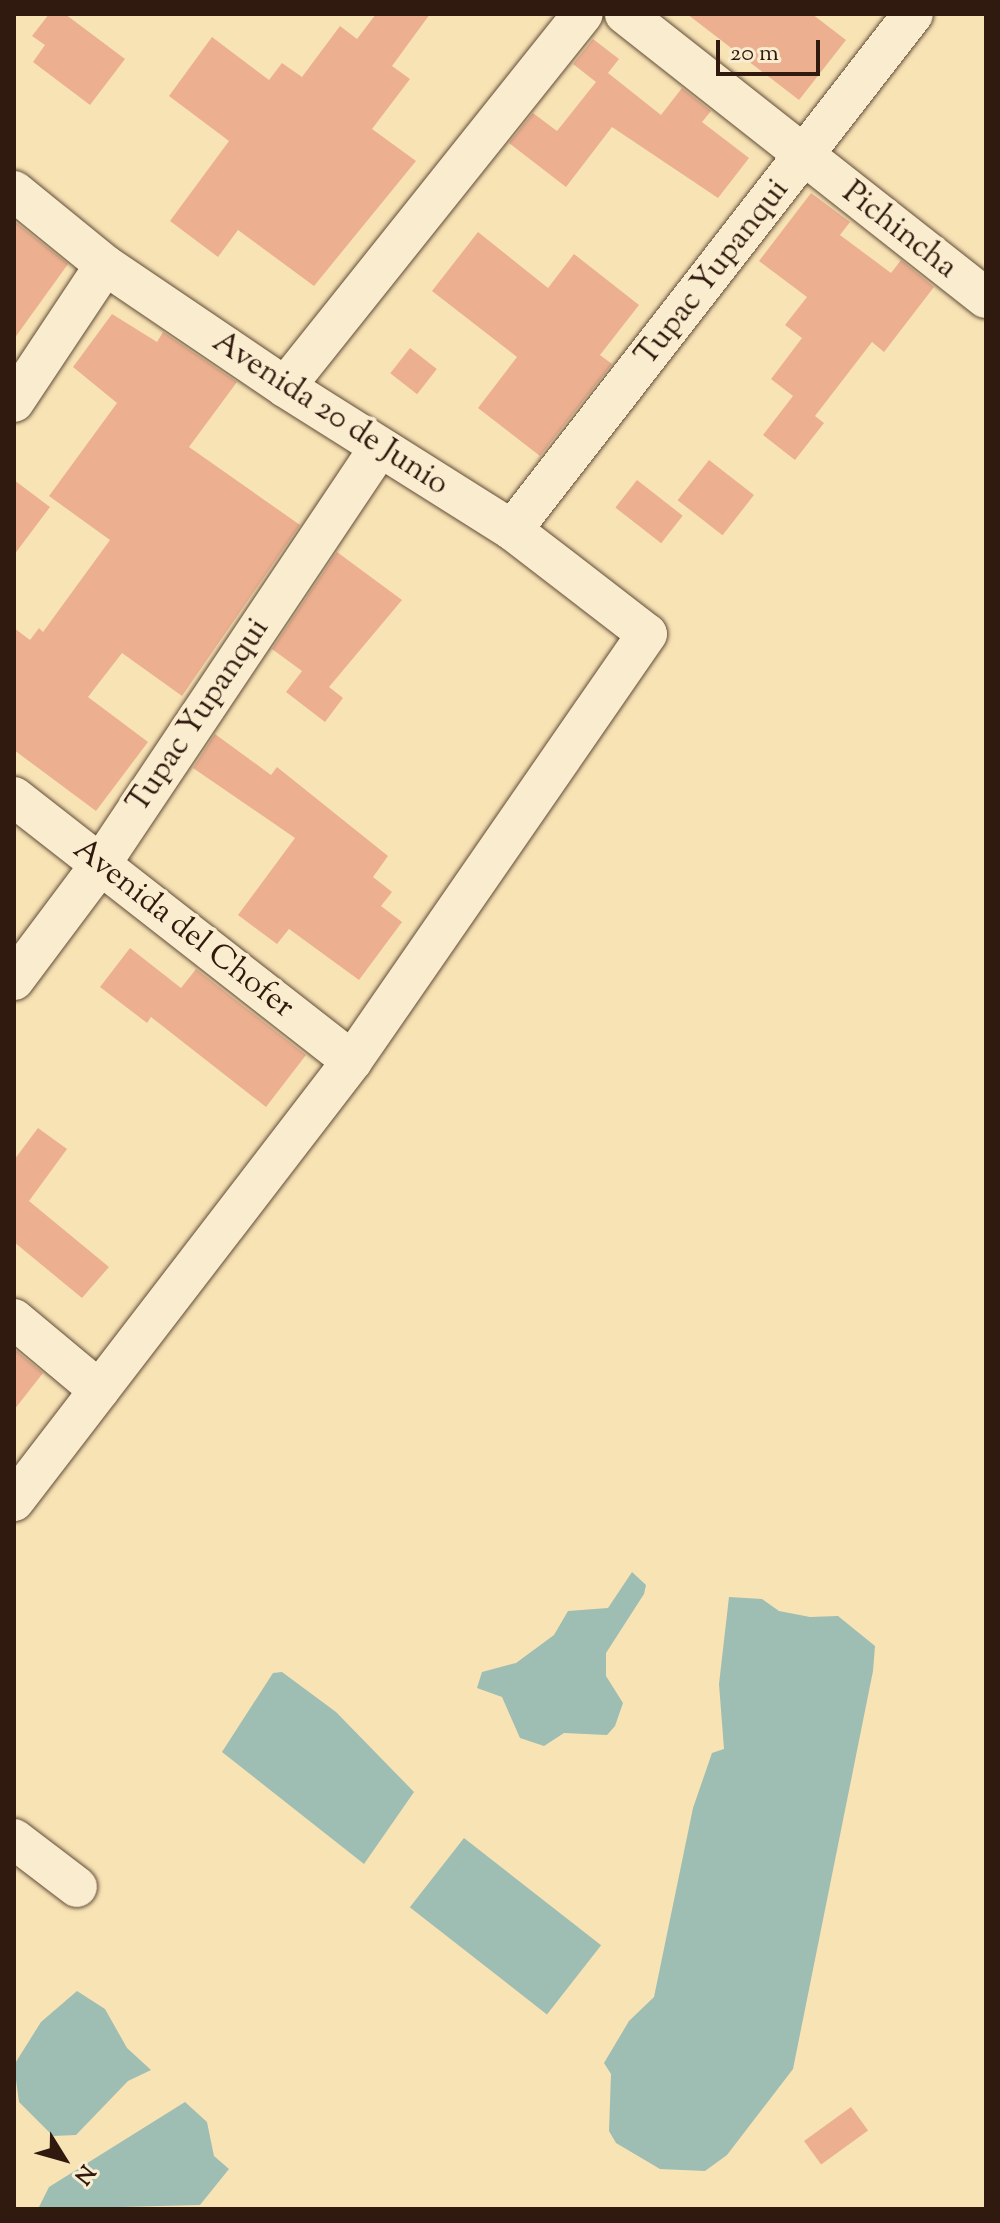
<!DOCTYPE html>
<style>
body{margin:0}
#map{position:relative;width:1000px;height:2223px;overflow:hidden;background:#f8e3b5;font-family:"Sorts Mill Goudy",serif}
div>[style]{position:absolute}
.water>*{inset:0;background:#9ebdb3;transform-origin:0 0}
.building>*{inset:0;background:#ecb091;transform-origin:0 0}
.roads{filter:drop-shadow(0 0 2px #624c38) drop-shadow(0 0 2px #624c38)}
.street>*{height:40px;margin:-20px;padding:0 20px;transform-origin:20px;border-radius:20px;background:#faedcf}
span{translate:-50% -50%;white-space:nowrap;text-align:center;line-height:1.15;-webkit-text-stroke:8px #faedcf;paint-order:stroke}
.street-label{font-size:32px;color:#30190e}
.frame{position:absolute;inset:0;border:16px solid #30190e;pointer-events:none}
.north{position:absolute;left:24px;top:2119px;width:80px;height:80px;-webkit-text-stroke:6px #faedcf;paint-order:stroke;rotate:127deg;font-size:22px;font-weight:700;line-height:32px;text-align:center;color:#30190e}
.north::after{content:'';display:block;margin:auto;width:28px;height:36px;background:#30190e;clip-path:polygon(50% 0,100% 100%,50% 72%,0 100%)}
.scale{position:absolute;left:716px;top:40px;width:104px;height:36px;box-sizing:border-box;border:4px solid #30190e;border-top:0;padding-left:10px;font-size:24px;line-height:28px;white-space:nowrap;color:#30190e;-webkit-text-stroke:6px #faedcf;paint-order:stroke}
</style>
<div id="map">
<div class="water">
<div style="clip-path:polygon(632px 1572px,646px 1585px,644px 1594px,606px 1653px,606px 1676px,623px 1703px,615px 1726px,607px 1735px,564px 1733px,544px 1746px,520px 1738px,502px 1697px,477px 1688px,482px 1672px,516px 1663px,554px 1635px,568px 1611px,608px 1608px)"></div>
<div style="clip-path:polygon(729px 1597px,762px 1599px,779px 1611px,810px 1617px,838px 1616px,875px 1646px,873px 1671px,793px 2069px,727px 2155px,705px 2171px,660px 2169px,616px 2143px,609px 2131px,611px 2074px,604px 2063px,629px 2021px,654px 1997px,693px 1808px,712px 1753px,724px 1749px,719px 1684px)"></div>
<div style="clip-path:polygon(282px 1672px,336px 1712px,414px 1792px,364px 1864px,222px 1752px,273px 1673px)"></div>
<div style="left:464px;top:1838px;width:174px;height:88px;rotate:38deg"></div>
<div style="clip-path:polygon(77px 1991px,105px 2009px,127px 2048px,151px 2070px,128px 2081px,76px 2135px,53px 2136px,19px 2102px,14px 2065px,41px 2022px)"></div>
<div style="clip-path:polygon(185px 2102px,207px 2122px,214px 2156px,229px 2169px,200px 2205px,38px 2209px,49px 2187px)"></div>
</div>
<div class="building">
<div style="clip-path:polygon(49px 14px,65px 14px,125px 59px,90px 105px,33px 62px,45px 45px,32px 36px)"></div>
<div style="clip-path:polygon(376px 14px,430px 14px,392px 66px,410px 79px,372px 129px,416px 161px,314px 286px,238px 230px,218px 257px,170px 221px,229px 141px,169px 96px,212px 37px,269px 80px,282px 63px,302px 77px,340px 26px,357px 39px)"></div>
<div style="clip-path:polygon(687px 14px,812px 14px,846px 40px,799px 100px)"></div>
<div style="clip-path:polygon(593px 39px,619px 59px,608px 73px,661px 115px,682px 88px,711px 111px,702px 122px,749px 158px,718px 198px,612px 127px,566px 187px,509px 143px,533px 113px,557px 131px,596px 82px,573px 64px)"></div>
<div style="clip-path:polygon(811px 193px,850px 222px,840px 235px,891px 273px,901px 260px,934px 287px,884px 352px,872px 342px,815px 416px,824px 423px,795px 460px,763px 435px,793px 396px,771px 379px,802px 338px,785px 325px,807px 297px,759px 261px)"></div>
<div style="clip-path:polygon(14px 221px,68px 264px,14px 339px)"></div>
<div style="clip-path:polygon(478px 232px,548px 288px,574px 254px,639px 305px,600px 355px,612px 364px,540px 456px,478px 408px,517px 357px,432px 291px)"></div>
<div style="clip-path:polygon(112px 314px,157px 342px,163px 332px,237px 382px,189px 447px,300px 525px,182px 696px,122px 653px,88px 697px,148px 742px,96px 811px,14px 750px,14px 628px,30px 640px,39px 628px,43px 632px,110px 540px,49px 496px,117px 403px,73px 367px)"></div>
<div style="left:410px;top:348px;width:34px;height:32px;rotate:38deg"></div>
<div style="left:709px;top:460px;width:57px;height:51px;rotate:38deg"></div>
<div style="clip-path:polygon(14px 480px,50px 507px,14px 555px)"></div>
<div style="left:637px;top:480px;width:58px;height:35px;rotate:38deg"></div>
<div style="clip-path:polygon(337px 552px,402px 600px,329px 687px,343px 698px,325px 722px,286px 692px,302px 671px,272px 649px)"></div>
<div style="clip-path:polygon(215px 734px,271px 775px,277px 767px,388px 856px,373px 877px,392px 892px,381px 906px,402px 922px,359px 980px,289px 929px,277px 944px,238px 915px,295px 838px,193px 768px)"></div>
<div style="clip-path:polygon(130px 948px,181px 988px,196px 969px,306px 1055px,266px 1107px,151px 1017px,147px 1023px,100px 987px)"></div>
<div style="clip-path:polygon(38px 1128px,67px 1149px,29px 1201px,109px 1267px,82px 1298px,14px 1242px,14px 1160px)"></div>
<div style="clip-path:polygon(14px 1349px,43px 1373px,14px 1410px)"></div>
<div style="left:851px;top:2107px;width:29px;height:58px;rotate:54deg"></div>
</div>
<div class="roads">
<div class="street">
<div style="left:625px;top:14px;width:459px;rotate:38.2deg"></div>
<div style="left:14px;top:191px;width:117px;rotate:39.1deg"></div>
<div style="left:105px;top:265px;width:217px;rotate:34.1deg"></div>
<div style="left:285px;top:387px;width:268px;rotate:32.2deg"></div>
<div style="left:512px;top:530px;width:170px;rotate:37.6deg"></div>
<div style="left:647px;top:634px;width:519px;rotate:124.64deg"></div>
<div style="left:352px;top:1061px;width:555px;rotate:127.53deg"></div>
<div style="left:285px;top:387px;width:477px;rotate:-51.4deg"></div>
<div style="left:14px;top:402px;width:164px;rotate:-56.4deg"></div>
<div style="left:512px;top:530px;width:653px;rotate:-52.15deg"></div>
<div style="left:14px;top:797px;width:429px;rotate:38deg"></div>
<div style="left:14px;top:980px;width:144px;rotate:-53.2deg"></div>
<div style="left:100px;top:865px;width:502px;rotate:-56.21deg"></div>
<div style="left:14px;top:1319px;width:111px;rotate:39.9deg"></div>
<div style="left:14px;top:1839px;width:79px;rotate:37.3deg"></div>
</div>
</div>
<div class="street-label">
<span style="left:899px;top:231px;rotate:38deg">Pichincha</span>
<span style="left:713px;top:273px;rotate:-52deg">Tupac Yupanqui</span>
<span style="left:330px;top:414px;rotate:33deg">Avenida 20 de Junio</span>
<span style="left:199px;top:716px;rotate:-56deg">Tupac Yupanqui</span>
<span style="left:183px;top:929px;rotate:38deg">Avenida del Chofer</span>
</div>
<div class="frame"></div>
<div class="north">N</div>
<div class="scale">20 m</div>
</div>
